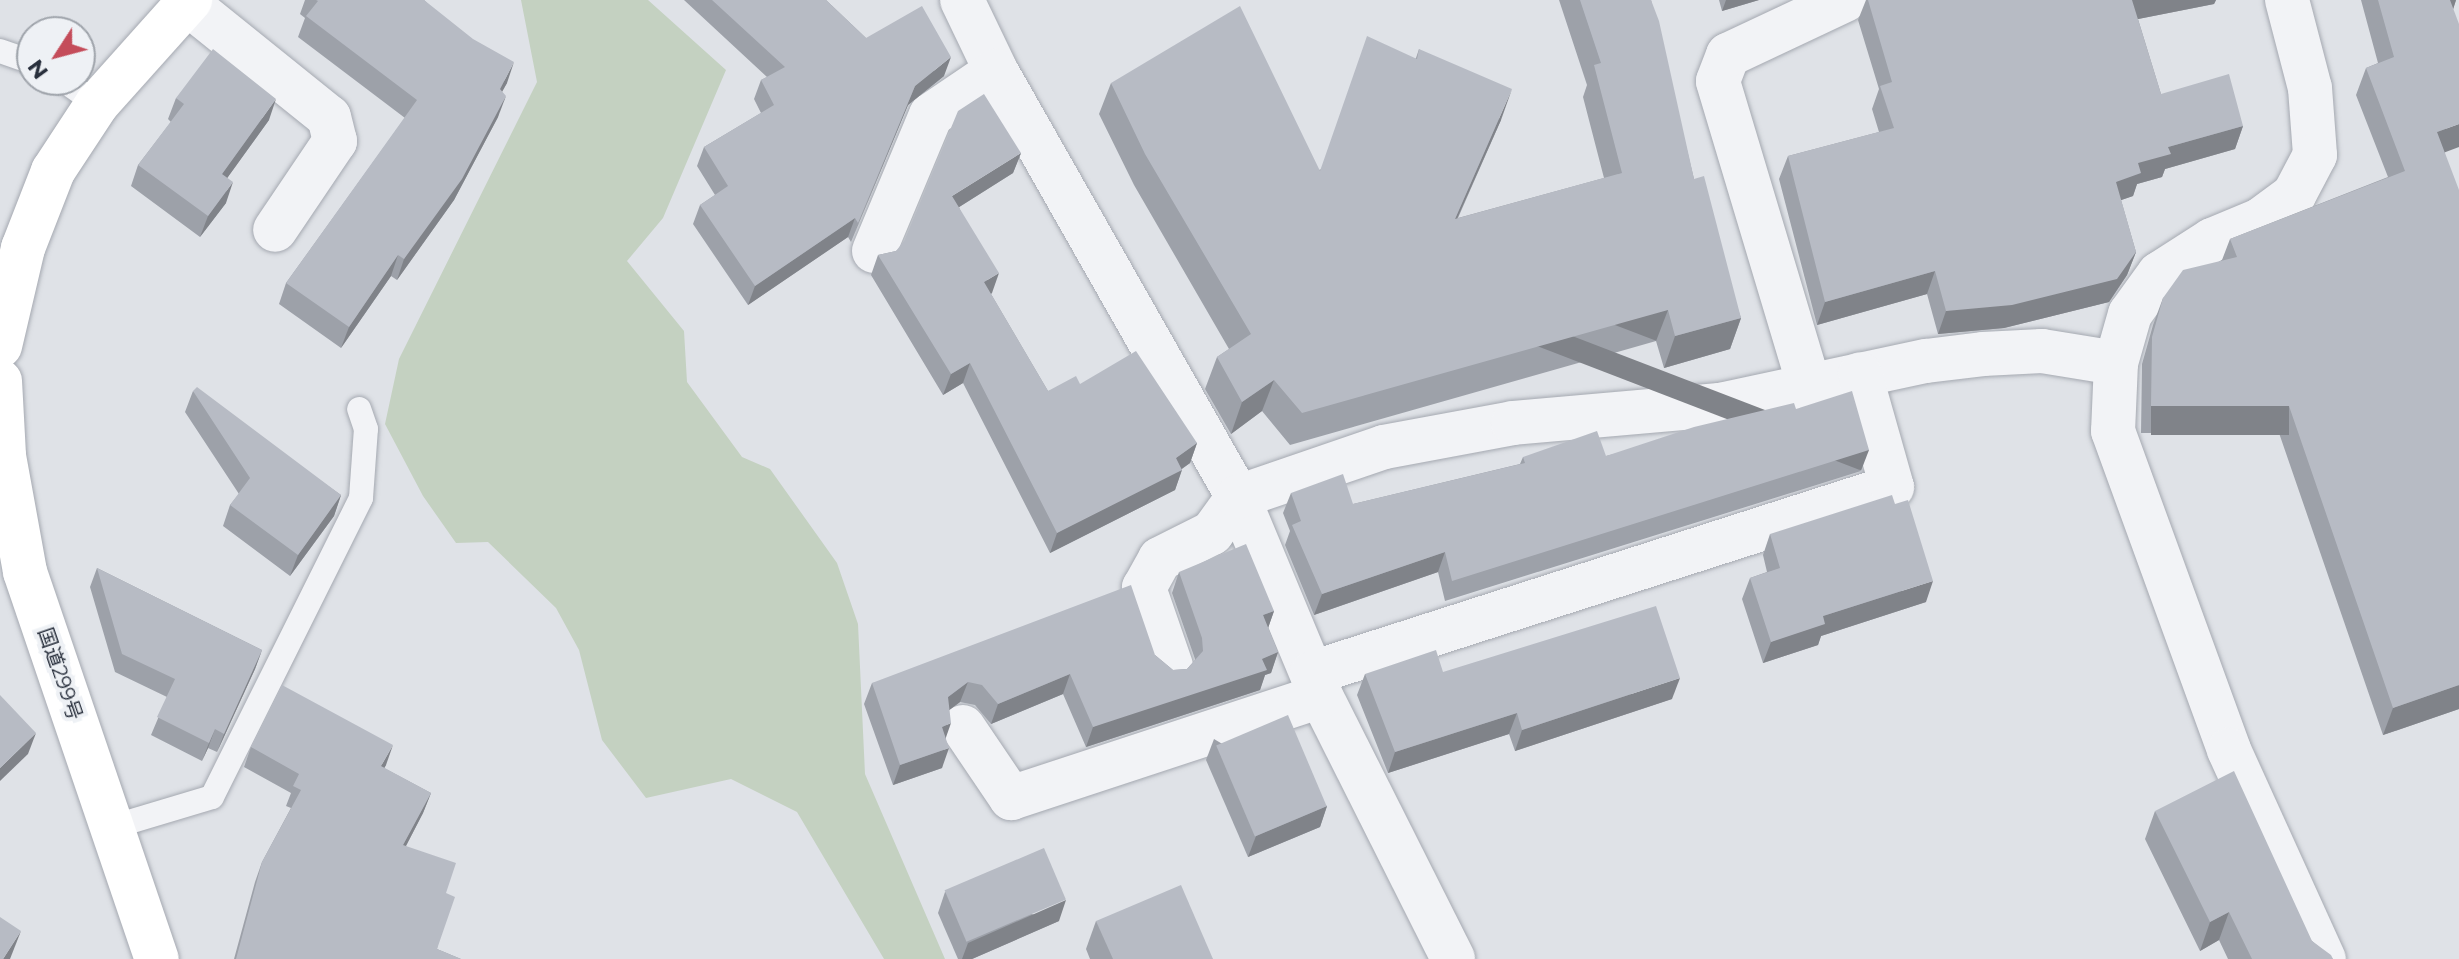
<!DOCTYPE html>
<meta charset="utf-8">
<style>
body{margin:0}
#map{position:relative;width:2459px;height:959px;overflow:hidden;background:#dfe2e7;font-family:Montserrat,"Noto Sans JP",sans-serif}
div>[style]{position:absolute}
.green>*{inset:0;background:#c4d1c1}
.roads{filter:drop-shadow(0 0 2px #a5a9b1) drop-shadow(0 0 2px #a5a9b1)}
.service>*{height:24px;margin:-12px;padding:0 12px;transform-origin:12px;border-radius:12px;background:#f2f3f6}
.minor>*{height:44px;margin:-22px;padding:0 22px;transform-origin:22px;border-radius:22px;background:#f2f3f6}
.trunk>*{height:44px;margin:-22px;padding:0 22px;transform-origin:22px;border-radius:22px;background:#fff}
.wall>*{inset:0;background:#9da1a9}
.shaded-wall>*{inset:0;background:#808389;transform-origin:0 0}
.building>*{inset:0;background:#b7bbc4;transform-origin:0 0}
span{translate:-50% -50%;white-space:nowrap;text-align:center;line-height:1.15;-webkit-text-stroke:8px #eef1f5;paint-order:stroke}
.street-label{font-size:20px;color:#29303d}
.north{position:absolute;left:16px;top:16px;width:80px;height:80px;box-sizing:border-box;background:#eef1f5;border:2px solid #9fa4ab;border-radius:50%;rotate:234deg;font-size:22px;font-weight:700;line-height:32px;text-align:center;color:#29303d}
.north::after{content:'';display:block;margin:auto;width:28px;height:36px;background:#c44c5a;clip-path:polygon(50% 0,100% 100%,50% 72%,0 100%)}
</style>
<div id="map">
<div class="green">
<div style="clip-path:polygon(521px 0,648px 0,726px 70px,663px 218px,627px 261px,684px 331px,687px 382px,742px 457px,770px 469px,837px 563px,858px 624px,865px 774px,945px 959px,884px 959px,797px 812px,731px 779px,646px 798px,602px 740px,579px 650px,556px 608px,488px 542px,456px 543px,423px 496px,385px 424px,399px 359px,537px 82px)"></div>
</div>
<div class="roads">
<div class="service">
<div style="left:0;top:51px;width:34px;rotate:19deg"></div>
<div style="left:63px;top:80px;width:42px;rotate:35.2deg"></div>
<div style="left:112px;top:827px;width:104px;rotate:-16.7deg"></div>
<div style="left:212px;top:797px;width:334px;rotate:-63.5deg"></div>
<div style="left:361px;top:498px;width:69px;rotate:-85.9deg"></div>
<div style="left:366px;top:429px;width:21px;rotate:-109deg"></div>
</div>
<div class="minor">
<div style="left:962px;top:0;width:79px;rotate:64.4deg"></div>
<div style="left:996px;top:71px;width:490px;rotate:60.4deg"></div>
<div style="left:1238px;top:497px;width:216px;rotate:67.4deg"></div>
<div style="left:1321px;top:696px;width:294px;rotate:63.3deg"></div>
<div style="left:2287px;top:0;width:91px;rotate:75.4deg"></div>
<div style="left:2310px;top:88px;width:67px;rotate:85.7deg"></div>
<div style="left:2315px;top:155px;width:45px;rotate:117.7deg"></div>
<div style="left:2294px;top:195px;width:42px;rotate:143.7deg"></div>
<div style="left:2260px;top:220px;width:52px;rotate:157.4deg"></div>
<div style="left:2212px;top:240px;width:63px;rotate:147.3deg"></div>
<div style="left:2159px;top:274px;width:49px;rotate:125.9deg"></div>
<div style="left:2130px;top:314px;width:51px;rotate:105.9deg"></div>
<div style="left:2116px;top:363px;width:68px;rotate:92.5deg"></div>
<div style="left:2113px;top:431px;width:339px;rotate:70deg"></div>
<div style="left:2229px;top:750px;width:230px;rotate:65.6deg"></div>
<div style="left:187px;top:3px;width:182px;rotate:38.8deg"></div>
<div style="left:329px;top:117px;width:25px;rotate:76deg"></div>
<div style="left:335px;top:141px;width:107px;rotate:124deg"></div>
<div style="left:874px;top:251px;width:147px;rotate:-67.3deg"></div>
<div style="left:931px;top:115px;width:78px;rotate:-34.1deg"></div>
<div style="left:1809px;top:385px;width:317px;rotate:-106.7deg"></div>
<div style="left:1718px;top:81px;width:28px;rotate:-69deg"></div>
<div style="left:1728px;top:55px;width:129px;rotate:-25.2deg"></div>
<div style="left:1171px;top:666px;width:83px;rotate:-109.1deg"></div>
<div style="left:1144px;top:588px;width:33px;rotate:-61deg"></div>
<div style="left:1160px;top:559px;width:58px;rotate:-26.6deg"></div>
<div style="left:1212px;top:533px;width:44px;rotate:-54.2deg"></div>
<div style="left:1238px;top:497px;width:154px;rotate:-18.9deg"></div>
<div style="left:1384px;top:447px;width:131px;rotate:-10.5deg"></div>
<div style="left:1513px;top:423px;width:208px;rotate:-5deg"></div>
<div style="left:1720px;top:405px;width:211px;rotate:-12.1deg"></div>
<div style="left:1926px;top:361px;width:57px;rotate:-7deg"></div>
<div style="left:1983px;top:354px;width:59px;rotate:-2.9deg"></div>
<div style="left:2042px;top:351px;width:75px;rotate:9.2deg"></div>
<div style="left:1312px;top:673px;width:609px;rotate:-17.78deg"></div>
<div style="left:1892px;top:487px;width:117px;rotate:-105.8deg"></div>
<div style="left:963px;top:727px;width:86px;rotate:55.9deg"></div>
<div style="left:1011px;top:798px;width:326px;rotate:-18.2deg"></div>
</div>
<div class="trunk">
<div style="left:0;top:346px;width:101px;rotate:-76.8deg"></div>
<div style="left:23px;top:248px;width:83px;rotate:-68.7deg"></div>
<div style="left:53px;top:171px;width:80px;rotate:-56.7deg"></div>
<div style="left:97px;top:104px;width:140px;rotate:-48.2deg"></div>
<div style="left:0;top:381px;width:75px;rotate:86.9deg"></div>
<div style="left:4px;top:456px;width:118px;rotate:79.7deg"></div>
<div style="left:25px;top:572px;width:409px;rotate:71.2deg"></div>
</div>
</div>
<div class="wall">
<div style="clip-path:polygon(305px 0,424px 0,507px 83px,502px 91px,498px 117px,454px 200px,397px 280px,391px 276px,341px 348px,279px 304px,286px 283px,405px 118px,298px 37px,305px 18px,300px 14px)"></div>
<div style="clip-path:polygon(684px 0,826px 0,866px 38px,944px 76px,908px 105px,851px 242px,848px 237px,748px 305px,693px 224px,700px 205px,715px 195px,697px 166px,704px 147px,761px 113px,754px 99px,761px 80px,767px 77px)"></div>
<div style="clip-path:polygon(1559px 0,1651px 0,1694px 179px,1741px 318px,1730px 349px,1664px 368px,1656px 341px,1290px 445px,1262px 411px,1231px 434px,1205px 389px,1217px 357px,1229px 349px,1134px 185px,1099px 114px,1111px 83px,1320px 170px,1416px 58px,1419px 49px,1501px 120px,1458px 218px,1604px 178px,1583px 97px,1587px 85px)"></div>
<div style="clip-path:polygon(1719px 0,1759px 0,1722px 11px)"></div>
<div style="clip-path:polygon(1866px 0,2216px 0,2214px 4px,2138px 19px,2161px 94px,2243px 126px,2235px 149px,2165px 169px,2162px 177px,2137px 184px,2133px 196px,2121px 200px,2136px 252px,2127px 275px,2109px 302px,2004px 328px,1938px 334px,1927px 294px,1817px 325px,1779px 179px,1788px 156px,1879px 132px,1872px 109px,1879px 89px,1858px 20px)"></div>
<div style="clip-path:polygon(2361px 0,2456px 0,2453px 9px,2445px 152px,2459px 709px,2383px 735px,2279px 433px,2141px 433px,2142px 364px,2153px 325px,2163px 298px,2222px 260px,2230px 239px,2388px 177px,2356px 95px,2366px 68px,2378px 63px)"></div>
<div style="clip-path:polygon(176px 98px,269px 120px,227px 178px,226px 203px,200px 237px,131px 186px,138px 165px,171px 122px,168px 119px)"></div>
<div style="clip-path:polygon(1021px 153px,1013px 173px,959px 207px,992px 293px,991px 294px,1048px 391px,1080px 384px,1197px 443px,1190px 463px,1182px 469px,1175px 490px,1050px 553px,963px 383px,943px 395px,871px 275px,878px 255px,896px 251px)"></div>
<div style="clip-path:polygon(193px 391px,341px 495px,334px 516px,290px 576px,223px 526px,230px 505px,239px 494px,185px 412px)"></div>
<div style="clip-path:polygon(1796px 409px,1861px 471px,1445px 601px,1438px 572px,1314px 615px,1285px 545px,1290px 531px,1283px 513px,1291px 493px,1353px 504px,1520px 464px,1523px 457px,1606px 456px)"></div>
<div style="clip-path:polygon(1770px 534px,1926px 602px,1821px 636px,1818px 645px,1763px 663px,1742px 599px,1750px 578px,1767px 572px,1763px 555px)"></div>
<div style="clip-path:polygon(97px 568px,262px 650px,255px 669px,217px 752px,208px 748px,202px 761px,151px 735px,167px 697px,115px 672px,90px 587px)"></div>
<div style="clip-path:polygon(1179px 572px,1274px 611px,1268px 628px,1278px 652px,1271px 673px,1265px 675px,1260px 690px,1086px 747px,1063px 694px,991px 724px,975px 705px,960px 702px,949px 710px,942px 768px,893px 785px,864px 704px,872px 683px,1155px 655px,1173px 670px,1187px 669px,1195px 660px,1195px 659px,1172px 593px)"></div>
<div style="clip-path:polygon(1443px 672px,1672px 699px,1515px 751px,1509px 734px,1388px 773px,1357px 695px,1365px 674px)"></div>
<div style="clip-path:polygon(1214px 739px,1327px 806px,1320px 827px,1248px 857px,1206px 760px)"></div>
<div style="clip-path:polygon(251px 747px,386px 765px,384px 768px,431px 793px,423px 813px,406px 846px,446px 893px,437px 949px,461px 959px,234px 959px,255px 882px,262px 862px,291px 808px,286px 806px,291px 793px,244px 767px)"></div>
<div style="clip-path:polygon(2155px 811px,2312px 941px,2333px 959px,2228px 959px,2219px 940px,2200px 951px,2145px 839px)"></div>
<div style="clip-path:polygon(945px 892px,1059px 921px,972px 959px,958px 959px,938px 913px)"></div>
<div style="clip-path:polygon(1096px 921px,1213px 959px,1090px 959px,1086px 949px)"></div>
</div>
<div class="shaded-wall">
<div style="clip-path:polygon(1726px 0,1759px 0,1722px 11px)"></div>
<div style="clip-path:polygon(2131px 0,2216px 0,2214px 4px,2123px 22px)"></div>
<div style="clip-path:polygon(2444px 0,2456px 0,2451px 16px)"></div>
<div style="clip-path:polygon(951px 57px,944px 76px,908px 105px,851px 242px,915px 86px)"></div>
<div style="clip-path:polygon(514px 62px,507px 83px,492px 110px,500px 89px)"></div>
<div style="clip-path:polygon(1512px 89px,1501px 120px,1443px 250px,1455px 219px)"></div>
<div style="clip-path:polygon(506px 96px,498px 117px,454px 200px,397px 280px,404px 259px)"></div>
<div style="clip-path:polygon(276px 99px,269px 120px,215px 195px,222px 174px)"></div>
<div style="clip-path:polygon(2459px 124px,2459px 147px,2427px 159px,2437px 132px)"></div>
<div style="clip-path:polygon(2243px 126px,2235px 149px,2165px 169px,2162px 177px,2137px 184px,2133px 196px,2107px 205px,2116px 182px,2138px 163px,2168px 147px)"></div>
<div style="clip-path:polygon(1021px 153px,1013px 173px,945px 216px,952px 196px)"></div>
<div style="clip-path:polygon(233px 182px,226px 203px,200px 237px,208px 216px)"></div>
<div style="clip-path:polygon(855px 218px,848px 237px,748px 305px,755px 286px)"></div>
<div style="clip-path:polygon(2136px 252px,2127px 275px,2109px 302px,2004px 328px,1938px 334px,1946px 311px)"></div>
<div style="clip-path:polygon(398px 255px,391px 276px,341px 348px,349px 327px)"></div>
<div style="clip-path:polygon(1935px 271px,1927px 294px,1817px 325px,1825px 302px)"></div>
<div style="clip-path:polygon(999px 273px,992px 293px,976px 302px,984px 282px)"></div>
<div style="left:1668px;top:310px;width:33px;height:380px;rotate:111deg"></div>
<div style="clip-path:polygon(1741px 318px,1730px 349px,1664px 368px,1675px 336px)"></div>
<div style="clip-path:polygon(970px 363px,963px 383px,943px 395px,951px 374px)"></div>
<div style="clip-path:polygon(1274px 380px,1262px 411px,1231px 434px,1242px 402px)"></div>
<div style="left:2151px;top:406px;width:138px;height:29px"></div>
<div style="clip-path:polygon(1197px 443px,1190px 463px,1177px 472px,1182px 470px,1175px 490px,1050px 553px,1057px 533px,1176px 458px)"></div>
<div style="left:1869px;top:450px;width:22px;height:437px;rotate:111deg"></div>
<div style="clip-path:polygon(341px 495px,334px 516px,290px 576px,298px 555px)"></div>
<div style="clip-path:polygon(1445px 552px,1438px 572px,1314px 615px,1322px 594px)"></div>
<div style="clip-path:polygon(1933px 581px,1926px 602px,1821px 636px,1818px 645px,1763px 663px,1771px 642px,1823px 616px)"></div>
<div style="clip-path:polygon(1274px 611px,1267px 631px,1263px 615px)"></div>
<div style="clip-path:polygon(262px 650px,255px 669px,217px 752px,224px 734px)"></div>
<div style="clip-path:polygon(1278px 652px,1271px 673px,1265px 675px,1260px 690px,1086px 747px,1093px 727px)"></div>
<div style="clip-path:polygon(1070px 674px,1063px 694px,991px 724px,998px 704px)"></div>
<div style="clip-path:polygon(1680px 678px,1672px 699px,1515px 751px,1522px 730px)"></div>
<div style="clip-path:polygon(968px 682px,960px 702px,940px 717px,948px 697px)"></div>
<div style="clip-path:polygon(2459px 685px,2459px 709px,2383px 735px,2393px 708px)"></div>
<div style="clip-path:polygon(1517px 713px,1509px 734px,1388px 773px,1395px 752px)"></div>
<div style="clip-path:polygon(951px 723px,944px 743px,942px 727px)"></div>
<div style="clip-path:polygon(215px 729px,208px 748px,202px 761px,209px 743px)"></div>
<div style="clip-path:polygon(36px 733px,28px 754px,0 781px,0 768px)"></div>
<div style="clip-path:polygon(393px 745px,386px 765px,374px 786px,381px 766px)"></div>
<div style="clip-path:polygon(949px 748px,942px 768px,893px 785px,900px 765px)"></div>
<div style="clip-path:polygon(431px 793px,423px 813px,396px 865px,403px 845px)"></div>
<div style="clip-path:polygon(1327px 806px,1320px 827px,1248px 857px,1256px 836px)"></div>
<div style="clip-path:polygon(1066px 900px,1059px 921px,972px 959px,962px 959px,968px 943px)"></div>
<div style="clip-path:polygon(2229px 912px,2219px 940px,2200px 951px,2210px 922px)"></div>
<div style="clip-path:polygon(21px 931px,10px 959px,3px 959px)"></div>
</div>
<div class="building">
<div style="clip-path:polygon(316px 0,424px 0,473px 39px,514px 62px,500px 89px,506px 96px,462px 179px,404px 259px,398px 255px,349px 327px,286px 283px,417px 100px,306px 16px,318px 1px)"></div>
<div style="clip-path:polygon(712px 0,826px 0,866px 38px,922px 6px,951px 57px,915px 86px,858px 223px,855px 218px,755px 286px,700px 205px,728px 186px,704px 147px,774px 105px,761px 80px,785px 67px)"></div>
<div style="clip-path:polygon(1580px 0,1651px 0,1659px 21px,1694px 179px,1704px 176px,1741px 318px,1675px 336px,1668px 310px,1302px 413px,1274px 380px,1242px 402px,1217px 357px,1251px 334px,1145px 154px,1111px 83px,1240px 6px,1320px 171px,1367px 36px,1417px 59px,1419px 49px,1512px 89px,1455px 219px,1622px 173px,1594px 65px,1601px 63px)"></div>
<div style="clip-path:polygon(1868px 0,2132px 0,2161px 94px,2229px 74px,2243px 126px,2168px 147px,2171px 154px,2138px 163px,2141px 173px,2116px 182px,2136px 252px,2117px 279px,2012px 305px,1946px 311px,1935px 271px,1825px 302px,1788px 156px,1894px 128px,1880px 86px,1892px 82px)"></div>
<div style="clip-path:polygon(2378px 0,2450px 0,2459px 24px,2459px 124px,2437px 132px,2459px 190px,2459px 685px,2393px 708px,2289px 406px,2151px 406px,2152px 337px,2163px 298px,2183px 270px,2237px 257px,2230px 239px,2405px 171px,2366px 68px,2394px 57px)"></div>
<div style="clip-path:polygon(213px 49px,276px 99px,222px 174px,233px 182px,208px 216px,138px 165px,184px 104px,176px 98px)"></div>
<div style="clip-path:polygon(984px 94px,1021px 153px,952px 196px,999px 273px,984px 282px,1048px 391px,1076px 376px,1080px 384px,1136px 351px,1197px 443px,1176px 458px,1182px 470px,1057px 533px,970px 363px,951px 374px,878px 255px,896px 251px,904px 241px,958px 111px)"></div>
<div style="clip-path:polygon(197px 387px,341px 495px,298px 555px,230px 505px,250px 478px,193px 391px)"></div>
<div style="clip-path:polygon(1852px 391px,1869px 450px,1452px 581px,1445px 552px,1322px 594px,1292px 525px,1301px 521px,1291px 493px,1343px 474px,1353px 504px,1525px 463px,1523px 457px,1597px 431px,1606px 456px,1694px 427px,1794px 403px,1796px 409px)"></div>
<div style="clip-path:polygon(1892px 495px,1895px 504px,1908px 500px,1933px 581px,1823px 616px,1825px 624px,1771px 642px,1750px 578px,1780px 568px,1770px 534px)"></div>
<div style="clip-path:polygon(1246px 544px,1274px 611px,1263px 615px,1278px 652px,1262px 659px,1267px 670px,1093px 727px,1070px 674px,998px 704px,982px 685px,968px 682px,948px 697px,951px 723px,942px 727px,949px 748px,900px 765px,872px 683px,1131px 585px,1155px 655px,1173px 670px,1187px 669px,1203px 651px,1202px 638px,1179px 572px)"></div>
<div style="clip-path:polygon(97px 568px,262px 650px,224px 734px,215px 729px,209px 743px,157px 717px,175px 679px,122px 654px)"></div>
<div style="clip-path:polygon(1656px 606px,1680px 678px,1522px 730px,1517px 713px,1395px 752px,1365px 674px,1436px 650px,1443px 672px)"></div>
<div style="clip-path:polygon(282px 685px,393px 745px,381px 766px,431px 793px,403px 845px,456px 863px,446px 893px,455px 897px,437px 949px,461px 959px,236px 959px,262px 862px,301px 790px,293px 786px,299px 774px,251px 747px)"></div>
<div style="clip-path:polygon(0 695px,36px 733px,0 768px)"></div>
<div style="left:1288px;top:715px;width:99px;height:78px;rotate:67deg"></div>
<div style="clip-path:polygon(2234px 771px,2312px 941px,2331px 955px,2333px 959px,2252px 959px,2229px 912px,2210px 922px,2155px 811px)"></div>
<div style="left:1044px;top:848px;width:56px;height:108px;rotate:67deg"></div>
<div style="clip-path:polygon(1181px 885px,1213px 959px,1113px 959px,1096px 921px)"></div>
<div style="clip-path:polygon(0 917px,21px 931px,3px 959px,0 959px)"></div>
</div>
<div class="street-label">
<span style="left:60px;top:674px;rotate:71deg">国道299号</span>
</div>
<div class="north">N</div>
</div>
